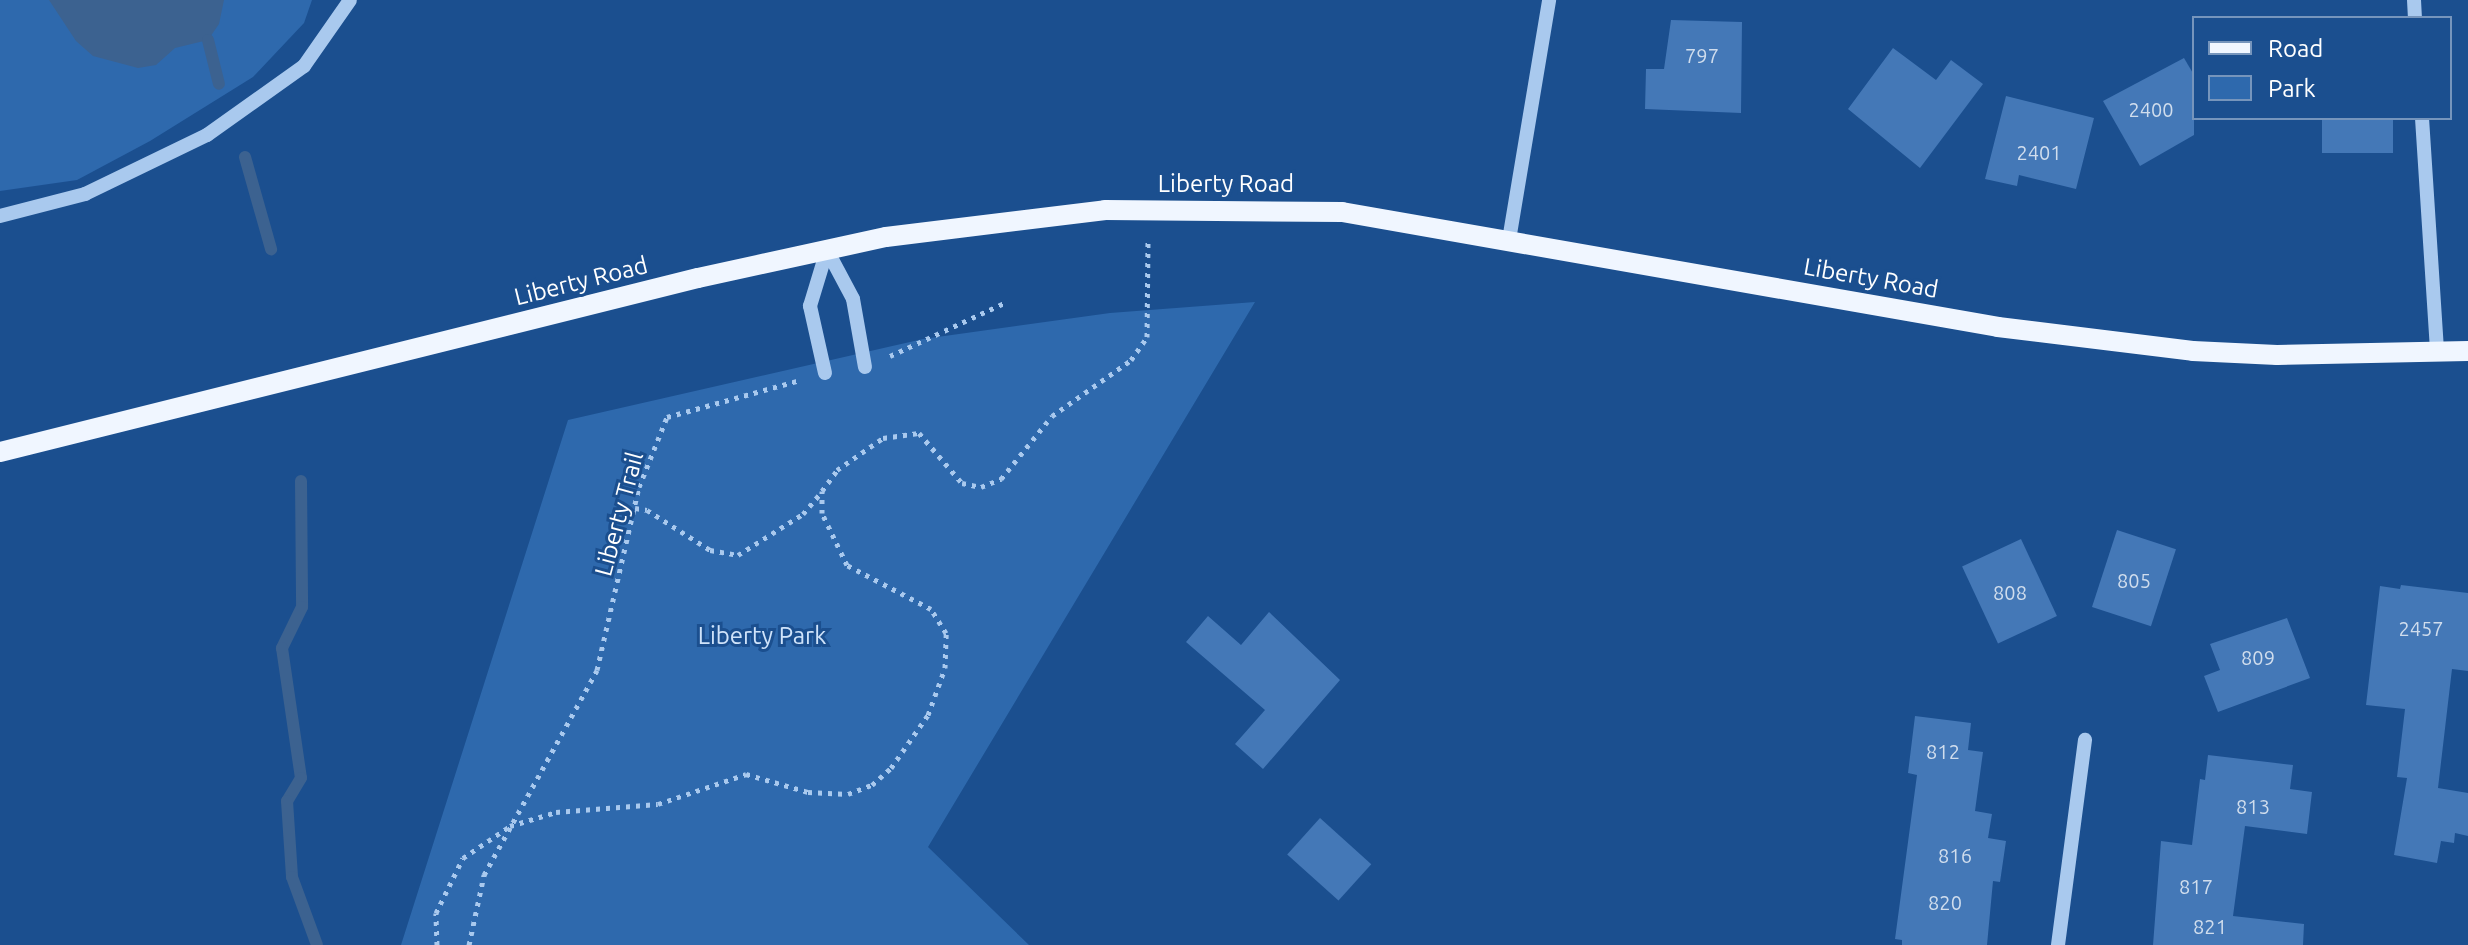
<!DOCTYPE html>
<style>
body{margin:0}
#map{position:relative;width:2468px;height:945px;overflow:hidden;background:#1b4f8f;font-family:Ubuntu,sans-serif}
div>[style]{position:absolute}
.green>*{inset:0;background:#2e69ad}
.water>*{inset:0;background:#3c6290}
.stream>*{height:12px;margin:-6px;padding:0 6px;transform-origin:6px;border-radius:6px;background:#3c6290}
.building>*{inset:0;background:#4478b7;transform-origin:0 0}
.path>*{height:5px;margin-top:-2.5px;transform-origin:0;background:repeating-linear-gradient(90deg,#a9c9ee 0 4px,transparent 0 10px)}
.minor>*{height:14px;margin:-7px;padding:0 7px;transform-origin:7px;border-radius:7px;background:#a9c9ee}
.major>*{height:20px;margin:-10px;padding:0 10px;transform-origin:10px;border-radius:10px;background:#f0f6ff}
span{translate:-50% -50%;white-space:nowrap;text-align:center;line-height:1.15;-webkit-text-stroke:6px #1b4f8f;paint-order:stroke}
.number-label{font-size:20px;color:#d0dded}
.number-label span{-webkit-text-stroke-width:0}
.street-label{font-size:24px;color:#fff}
.park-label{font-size:24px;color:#cfe3fa}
.legend{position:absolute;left:2192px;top:16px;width:260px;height:104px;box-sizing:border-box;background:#1b4f8f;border:2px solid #7695bc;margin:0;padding:10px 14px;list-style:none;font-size:24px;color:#fff}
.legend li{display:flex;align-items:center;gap:16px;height:40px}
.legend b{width:40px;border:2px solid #7695bc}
</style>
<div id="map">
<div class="green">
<div style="clip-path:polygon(0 0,312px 0,304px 23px,253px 77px,150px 141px,77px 180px,0 191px)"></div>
<div style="clip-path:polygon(1255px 302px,928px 847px,1029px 945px,401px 945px,568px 420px,923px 339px,1110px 313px)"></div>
</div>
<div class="water">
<div style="clip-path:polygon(49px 0,224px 0,219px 24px,208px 40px,175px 48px,156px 65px,138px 68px,93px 56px,76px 41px)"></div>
</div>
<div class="stream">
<div style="left:208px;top:40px;width:45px;rotate:76deg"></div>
<div style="left:245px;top:157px;width:96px;rotate:74.2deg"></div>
<div style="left:301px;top:481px;width:126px;rotate:89.5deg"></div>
<div style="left:302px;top:607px;width:46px;rotate:116deg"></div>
<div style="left:282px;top:648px;width:131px;rotate:81.7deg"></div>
<div style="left:301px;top:778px;width:27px;rotate:121deg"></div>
<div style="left:287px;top:801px;width:76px;rotate:86.2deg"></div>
<div style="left:292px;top:877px;width:72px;rotate:69.8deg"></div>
</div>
<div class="building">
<div style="clip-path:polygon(1671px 20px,1742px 22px,1741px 113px,1645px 109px,1646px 69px,1664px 69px)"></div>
<div style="clip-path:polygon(1893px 48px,1936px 80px,1951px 60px,1983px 84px,1920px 168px,1848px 109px)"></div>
<div style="clip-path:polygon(2184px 58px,2194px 75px,2194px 135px,2140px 166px,2103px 101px)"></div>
<div style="clip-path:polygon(2006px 96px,2094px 118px,2076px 189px,2019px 175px,2017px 186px,1985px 179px)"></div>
<div style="left:2322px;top:118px;width:71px;height:35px"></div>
<div style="left:2117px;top:530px;width:62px;height:81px;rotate:18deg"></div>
<div style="left:2021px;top:539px;width:85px;height:65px;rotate:65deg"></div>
<div style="clip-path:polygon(2401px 585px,2468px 593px,2468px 671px,2452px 669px,2438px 788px,2468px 793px,2468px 836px,2455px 833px,2454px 843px,2441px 841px,2437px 863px,2394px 855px,2407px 778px,2397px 777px,2405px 709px,2366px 705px,2380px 586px,2400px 589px)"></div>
<div style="clip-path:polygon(1269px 612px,1340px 680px,1263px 769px,1235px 744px,1265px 710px,1186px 642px,1208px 616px,1241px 645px)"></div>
<div style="clip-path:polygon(2287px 618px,2310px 678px,2218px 712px,2204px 676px,2220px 670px,2210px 644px)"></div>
<div style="clip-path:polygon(1915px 716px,1971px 723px,1968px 750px,1983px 752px,1975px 811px,1992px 814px,1988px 838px,2006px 841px,2000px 882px,1993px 881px,1987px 945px,1902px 945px,1902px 940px,1895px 939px,1917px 775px,1908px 773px)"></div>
<div style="clip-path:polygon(2208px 755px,2293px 765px,2290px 789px,2312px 792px,2307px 834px,2245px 826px,2233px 916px,2304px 924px,2303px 945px,2153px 945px,2161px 841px,2192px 845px,2200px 779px,2205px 780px)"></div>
<div style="left:1320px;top:818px;width:69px;height:49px;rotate:42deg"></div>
</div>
<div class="path">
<div style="left:890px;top:356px;width:126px;rotate:-24.9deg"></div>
<div style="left:635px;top:508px;width:12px;rotate:9deg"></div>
<div style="left:647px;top:510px;width:75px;rotate:32.4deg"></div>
<div style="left:710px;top:550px;width:28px;rotate:10deg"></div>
<div style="left:738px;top:555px;width:77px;rotate:-32.2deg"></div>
<div style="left:803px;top:514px;width:30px;rotate:-50deg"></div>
<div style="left:437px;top:945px;width:32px;rotate:-92deg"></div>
<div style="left:436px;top:913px;width:61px;rotate:-63.9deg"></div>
<div style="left:463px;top:858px;width:57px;rotate:-34.2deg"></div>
<div style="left:510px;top:826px;width:48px;rotate:-16.9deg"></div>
<div style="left:556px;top:812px;width:102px;rotate:-4.5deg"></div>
<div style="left:658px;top:804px;width:93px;rotate:-18.8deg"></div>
<div style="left:746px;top:774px;width:65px;rotate:16.2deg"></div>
<div style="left:808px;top:792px;width:40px;rotate:2.9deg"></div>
<div style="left:848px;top:794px;width:26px;rotate:-21deg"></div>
<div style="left:872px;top:785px;width:25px;rotate:-42deg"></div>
<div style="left:891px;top:768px;width:65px;rotate:-55.1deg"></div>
<div style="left:928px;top:715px;width:50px;rotate:-70.1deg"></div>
<div style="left:945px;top:668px;width:35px;rotate:-88deg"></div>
<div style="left:946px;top:633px;width:28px;rotate:-122deg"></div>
<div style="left:931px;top:609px;width:95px;rotate:-152.4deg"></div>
<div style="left:847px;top:565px;width:58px;rotate:-115.7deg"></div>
<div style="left:822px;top:513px;width:22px;rotate:-90deg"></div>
<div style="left:822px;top:491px;width:26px;rotate:-54deg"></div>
<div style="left:837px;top:470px;width:56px;rotate:-34.8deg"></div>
<div style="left:883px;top:438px;width:36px;rotate:-8deg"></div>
<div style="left:919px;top:433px;width:66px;rotate:49.3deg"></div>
<div style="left:962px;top:483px;width:19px;rotate:12deg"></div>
<div style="left:981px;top:487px;width:22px;rotate:-22deg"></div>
<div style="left:1001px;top:479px;width:81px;rotate:-51deg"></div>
<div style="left:1052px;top:416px;width:97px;rotate:-35.3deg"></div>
<div style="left:1131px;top:360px;width:28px;rotate:-55deg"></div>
<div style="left:1147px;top:337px;width:98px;rotate:-89.4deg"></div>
<div style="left:469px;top:945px;width:72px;rotate:-77.9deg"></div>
<div style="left:484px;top:875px;width:234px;rotate:-61.1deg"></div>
<div style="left:597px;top:670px;width:188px;rotate:-77.1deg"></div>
<div style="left:639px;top:487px;width:75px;rotate:-68.2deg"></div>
<div style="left:667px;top:417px;width:138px;rotate:-15.5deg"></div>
</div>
<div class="minor">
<div style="left:2414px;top:0;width:18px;rotate:87deg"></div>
<div style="left:2422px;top:118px;width:234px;rotate:86.3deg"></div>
<div style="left:0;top:216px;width:88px;rotate:-14.5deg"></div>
<div style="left:85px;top:194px;width:136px;rotate:-25.8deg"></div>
<div style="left:207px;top:135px;width:119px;rotate:-35.4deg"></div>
<div style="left:304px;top:66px;width:80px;rotate:-55.1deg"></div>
<div style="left:1509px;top:240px;width:243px;rotate:-80.5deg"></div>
<div style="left:827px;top:250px;width:55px;rotate:62deg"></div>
<div style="left:853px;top:299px;width:69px;rotate:80deg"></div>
<div style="left:825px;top:373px;width:69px;rotate:-102.6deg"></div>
<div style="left:810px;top:306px;width:59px;rotate:-73.1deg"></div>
<div style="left:2058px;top:945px;width:207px;rotate:-82.5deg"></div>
</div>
<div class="major">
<div style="left:0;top:452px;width:719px;rotate:-14deg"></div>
<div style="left:698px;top:278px;width:192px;rotate:-12.3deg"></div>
<div style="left:886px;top:237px;width:221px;rotate:-7deg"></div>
<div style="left:1105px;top:210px;width:237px;rotate:0.5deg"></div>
<div style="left:1342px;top:212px;width:666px;rotate:9.94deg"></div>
<div style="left:1998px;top:327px;width:196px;rotate:7deg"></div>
<div style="left:2193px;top:351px;width:84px;rotate:2.7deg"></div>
<div style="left:2277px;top:355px;width:191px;rotate:-1.2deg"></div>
</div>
<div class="number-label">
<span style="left:1702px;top:55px">797</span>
<span style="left:2151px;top:109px">2400</span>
<span style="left:2039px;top:152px">2401</span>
<span style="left:2134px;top:580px">805</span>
<span style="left:2010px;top:592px">808</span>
<span style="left:2421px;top:628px">2457</span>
<span style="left:2258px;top:657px">809</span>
<span style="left:1943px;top:751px">812</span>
<span style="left:2253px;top:806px">813</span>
<span style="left:1955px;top:855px">816</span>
<span style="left:2196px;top:886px">817</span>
<span style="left:1945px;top:902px">820</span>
<span style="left:2210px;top:926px">821</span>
</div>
<div class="street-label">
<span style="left:1226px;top:184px">Liberty Road</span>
<span style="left:1871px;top:278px;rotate:10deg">Liberty Road</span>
<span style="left:581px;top:281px;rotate:-14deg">Liberty Road</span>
<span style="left:619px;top:514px;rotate:-75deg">Liberty Trail</span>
</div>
<div class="park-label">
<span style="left:762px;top:636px">Liberty Park</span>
</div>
<ul class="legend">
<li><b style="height:10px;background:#f0f6ff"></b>Road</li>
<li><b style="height:22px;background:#2e69ad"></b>Park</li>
</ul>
</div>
